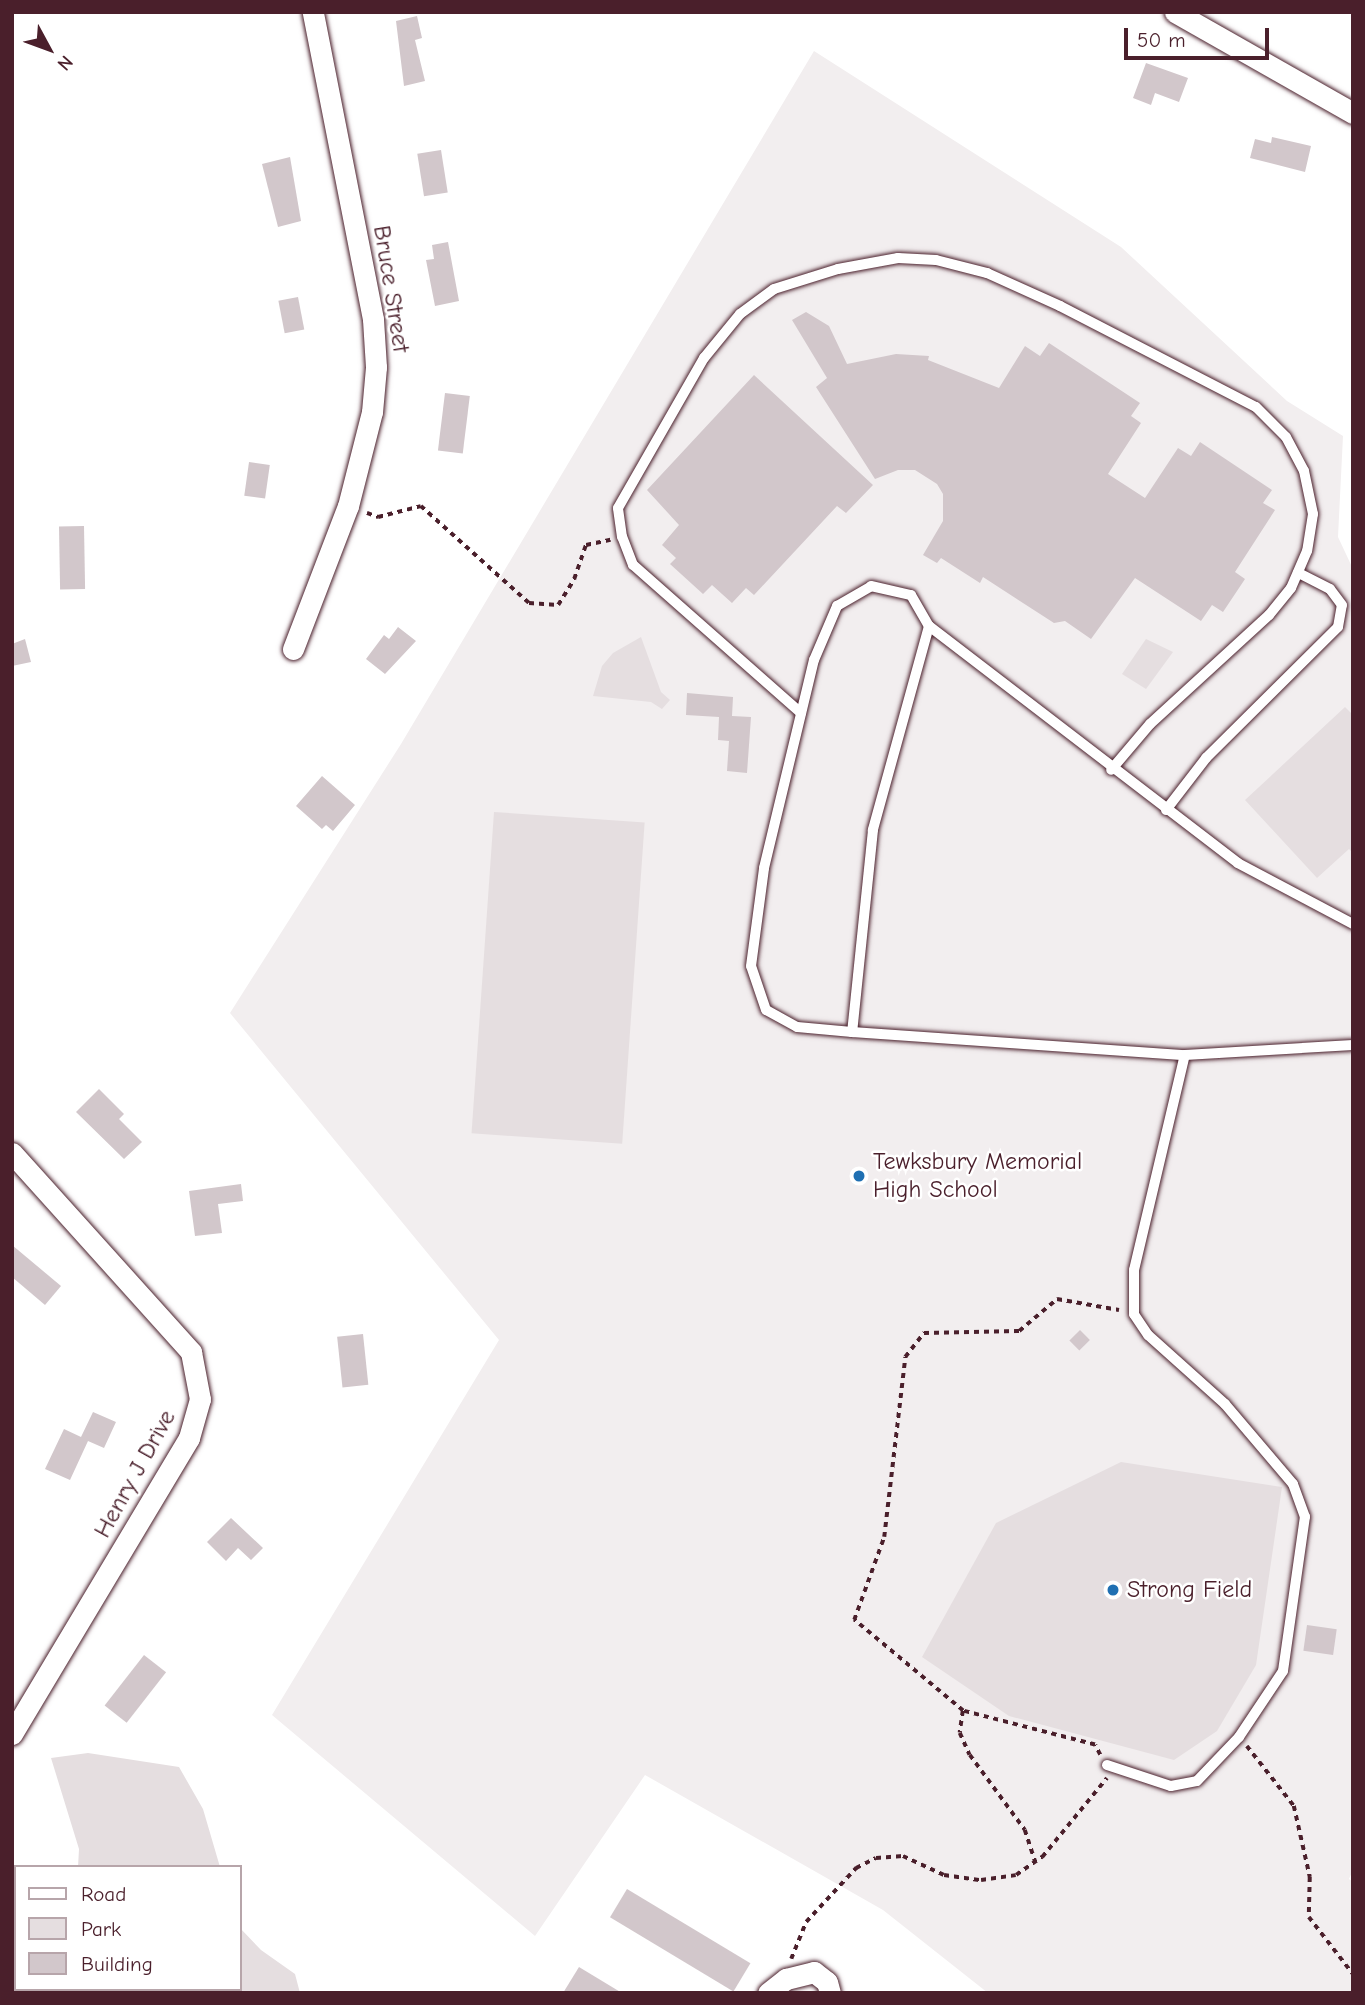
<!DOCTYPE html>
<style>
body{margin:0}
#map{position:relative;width:1365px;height:2005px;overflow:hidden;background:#fff;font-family:"Comic Neue",sans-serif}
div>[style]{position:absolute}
.built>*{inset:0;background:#f2eeef}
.green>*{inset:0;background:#e5dee0;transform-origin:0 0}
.building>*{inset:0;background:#d2c7cb;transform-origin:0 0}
.path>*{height:3.5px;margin-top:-1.75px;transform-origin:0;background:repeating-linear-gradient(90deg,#4a1f2b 0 5px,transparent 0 10px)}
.roads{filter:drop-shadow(0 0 2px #4a1f2b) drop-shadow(0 0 2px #4a1f2b)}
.service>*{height:10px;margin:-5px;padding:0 5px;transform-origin:5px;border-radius:5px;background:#fff}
.minor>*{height:21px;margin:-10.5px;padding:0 10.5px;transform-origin:10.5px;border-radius:10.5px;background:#fff}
.dots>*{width:19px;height:19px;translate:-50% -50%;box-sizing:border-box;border:4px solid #fff;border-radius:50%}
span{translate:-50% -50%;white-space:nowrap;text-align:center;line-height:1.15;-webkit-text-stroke:5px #fff;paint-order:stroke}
.street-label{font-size:24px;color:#4a1f2b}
.poi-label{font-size:24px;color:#4a1f2b}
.left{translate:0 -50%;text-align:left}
.frame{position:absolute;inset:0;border:14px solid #4a1f2b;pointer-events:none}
.legend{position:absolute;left:14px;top:1865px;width:228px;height:126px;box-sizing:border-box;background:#fff;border:2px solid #b7a5aa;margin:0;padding:9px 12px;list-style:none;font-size:21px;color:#4a1f2b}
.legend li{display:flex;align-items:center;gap:14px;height:35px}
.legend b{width:35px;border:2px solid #b7a5aa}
.north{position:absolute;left:14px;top:14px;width:70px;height:70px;-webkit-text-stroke:5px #fff;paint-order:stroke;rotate:131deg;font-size:19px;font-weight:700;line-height:28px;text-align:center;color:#4a1f2b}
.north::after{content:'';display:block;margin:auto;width:24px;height:32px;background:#4a1f2b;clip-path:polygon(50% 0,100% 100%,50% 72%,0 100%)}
.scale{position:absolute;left:1124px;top:28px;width:145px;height:32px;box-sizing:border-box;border:4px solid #4a1f2b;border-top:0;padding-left:9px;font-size:21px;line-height:24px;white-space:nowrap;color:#4a1f2b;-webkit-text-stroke:5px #fff;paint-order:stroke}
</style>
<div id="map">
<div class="built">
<div style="clip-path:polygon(814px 51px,1121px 247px,1287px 401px,1343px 436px,1338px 537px,1353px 569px,1353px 1870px,1349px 1879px,1353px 1882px,1353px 1993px,988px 1993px,883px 1910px,645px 1775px,535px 1936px,272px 1715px,499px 1340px,230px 1013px,401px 744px)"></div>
</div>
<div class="green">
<div style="clip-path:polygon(641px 637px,661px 692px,670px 700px,662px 709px,651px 702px,593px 696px,602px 666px,613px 653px)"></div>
<div style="clip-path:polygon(1146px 639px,1173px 652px,1146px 689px,1122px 674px)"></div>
<div style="clip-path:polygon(1345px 707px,1353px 715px,1353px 853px,1349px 849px,1317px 878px,1245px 800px)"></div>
<div style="left:494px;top:812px;width:151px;height:322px;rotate:4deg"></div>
<div style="clip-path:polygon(1121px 1462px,1282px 1487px,1256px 1665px,1217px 1731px,1174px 1760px,1009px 1716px,922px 1657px,996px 1523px)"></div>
<div style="clip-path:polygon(88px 1753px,179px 1767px,203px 1809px,220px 1867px,78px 1867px,79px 1849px,51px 1758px)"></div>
<div style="clip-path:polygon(16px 1900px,16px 1989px,240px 1989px,240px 1928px,261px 1950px,295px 1974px,300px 1993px,12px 1993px)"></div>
</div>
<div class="building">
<div style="clip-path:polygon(417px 16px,422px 38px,415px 40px,425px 81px,404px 86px,396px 21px)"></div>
<div style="clip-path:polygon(1146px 63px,1188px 78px,1179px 102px,1155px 93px,1151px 105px,1133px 98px)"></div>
<div style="clip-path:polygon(1272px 137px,1311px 146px,1305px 172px,1250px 158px,1255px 139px,1271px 143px)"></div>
<div style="left:441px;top:150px;width:43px;height:24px;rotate:81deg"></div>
<div style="clip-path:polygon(290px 157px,301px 221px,278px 227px,262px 164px)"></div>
<div style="clip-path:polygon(448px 242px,459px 301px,435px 306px,426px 260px,434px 259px,432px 245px)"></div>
<div style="left:298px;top:297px;width:33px;height:20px;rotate:79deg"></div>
<div style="clip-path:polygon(806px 312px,829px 326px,847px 364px,896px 354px,929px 356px,928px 360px,999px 388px,1025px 346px,1040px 356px,1049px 343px,1140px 403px,1131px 416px,1141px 423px,1108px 474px,1145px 498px,1178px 448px,1191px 456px,1200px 442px,1272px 490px,1263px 503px,1275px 510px,1235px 572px,1245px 579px,1223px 612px,1212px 605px,1201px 621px,1135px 578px,1091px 639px,1065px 621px,1054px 623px,983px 577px,980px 583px,941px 558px,937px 563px,923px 555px,943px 521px,943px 494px,937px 484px,915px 470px,898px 470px,875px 479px,816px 387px,827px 378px,792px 320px)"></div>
<div style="clip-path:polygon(754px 375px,873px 485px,846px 513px,837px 506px,754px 595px,746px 588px,732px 603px,712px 585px,703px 594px,670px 564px,676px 558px,662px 545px,679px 525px,647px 490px)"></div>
<div style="left:445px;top:393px;width:25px;height:58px;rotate:7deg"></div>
<div style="left:249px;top:462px;width:21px;height:34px;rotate:8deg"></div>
<div style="left:84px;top:526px;width:63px;height:25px;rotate:89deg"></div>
<div style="clip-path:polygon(398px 627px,416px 641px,385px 674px,366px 659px,384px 635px,389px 639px)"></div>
<div style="clip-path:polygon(25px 639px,31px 662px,12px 666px,12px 644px)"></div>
<div style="clip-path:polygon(687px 693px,733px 697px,732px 716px,751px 717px,747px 773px,727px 771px,729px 741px,718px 740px,719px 717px,686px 715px)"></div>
<div style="clip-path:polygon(322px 776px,355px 805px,333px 831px,326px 825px,322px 829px,296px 806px)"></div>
<div style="clip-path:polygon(99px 1089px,124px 1114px,119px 1119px,142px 1142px,124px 1159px,76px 1112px)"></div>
<div style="clip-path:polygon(241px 1184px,243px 1201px,218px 1204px,222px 1233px,195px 1236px,189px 1191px)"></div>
<div style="clip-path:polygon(12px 1245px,61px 1286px,45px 1305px,12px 1277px)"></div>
<div style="left:1080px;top:1330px;width:14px;height:15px;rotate:45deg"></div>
<div style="left:363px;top:1334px;width:51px;height:26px;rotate:84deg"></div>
<div style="clip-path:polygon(93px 1412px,116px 1422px,104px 1448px,88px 1441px,70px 1480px,45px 1469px,64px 1429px,81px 1437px)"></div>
<div style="clip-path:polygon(231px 1518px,263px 1548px,251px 1560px,238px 1548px,226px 1561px,207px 1542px)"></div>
<div style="left:1307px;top:1625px;width:30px;height:26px;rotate:8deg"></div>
<div style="left:144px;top:1655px;width:28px;height:64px;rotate:38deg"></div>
<div style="left:627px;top:1889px;width:144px;height:33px;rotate:31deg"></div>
<div style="clip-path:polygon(579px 1967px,622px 1993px,563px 1993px)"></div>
</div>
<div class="path">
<div style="left:367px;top:513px;width:12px;rotate:20deg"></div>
<div style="left:378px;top:517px;width:44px;rotate:-14.3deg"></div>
<div style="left:421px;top:506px;width:145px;rotate:41.9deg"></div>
<div style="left:529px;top:603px;width:29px;rotate:4deg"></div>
<div style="left:558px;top:605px;width:31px;rotate:-58deg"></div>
<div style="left:574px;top:579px;width:36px;rotate:-71deg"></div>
<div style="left:586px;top:545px;width:25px;rotate:-12deg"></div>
<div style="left:963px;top:1711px;width:22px;rotate:98deg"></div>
<div style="left:960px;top:1733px;width:24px;rotate:66deg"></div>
<div style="left:970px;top:1755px;width:93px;rotate:53.7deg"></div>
<div style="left:1025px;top:1830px;width:33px;rotate:72deg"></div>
<div style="left:1247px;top:1746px;width:76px;rotate:51.9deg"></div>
<div style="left:1294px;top:1806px;width:73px;rotate:77.3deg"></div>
<div style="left:1310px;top:1877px;width:40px;rotate:91.4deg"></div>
<div style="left:1309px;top:1917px;width:72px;rotate:52.3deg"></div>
<div style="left:1100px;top:1755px;width:11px;rotate:-117deg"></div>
<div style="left:1095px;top:1745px;width:136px;rotate:-165.6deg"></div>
<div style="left:963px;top:1711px;width:142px;rotate:-140.1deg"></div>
<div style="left:854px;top:1620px;width:88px;rotate:-70.1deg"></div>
<div style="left:884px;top:1537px;width:181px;rotate:-83.3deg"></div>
<div style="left:905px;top:1357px;width:31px;rotate:-52deg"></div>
<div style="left:924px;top:1333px;width:95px;rotate:-1.2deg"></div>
<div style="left:1019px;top:1331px;width:50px;rotate:-40.1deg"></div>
<div style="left:1057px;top:1299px;width:63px;rotate:10.1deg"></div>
<div style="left:791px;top:1959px;width:40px;rotate:-68deg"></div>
<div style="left:806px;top:1922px;width:74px;rotate:-47.2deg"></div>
<div style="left:856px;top:1868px;width:22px;rotate:-27deg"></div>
<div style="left:876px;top:1858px;width:27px;rotate:-4deg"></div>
<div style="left:903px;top:1856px;width:45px;rotate:24.9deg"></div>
<div style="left:944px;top:1875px;width:37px;rotate:8deg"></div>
<div style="left:981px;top:1880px;width:35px;rotate:-8deg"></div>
<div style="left:1016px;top:1875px;width:32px;rotate:-35deg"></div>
<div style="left:1042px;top:1857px;width:102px;rotate:-50.6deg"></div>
</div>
<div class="roads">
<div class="service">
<div style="left:801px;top:713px;width:224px;rotate:-138.6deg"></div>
<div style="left:633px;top:565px;width:30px;rotate:-111deg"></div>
<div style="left:622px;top:537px;width:29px;rotate:-98deg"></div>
<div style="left:618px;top:508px;width:173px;rotate:-60.2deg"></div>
<div style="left:704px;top:358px;width:57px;rotate:-50.7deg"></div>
<div style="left:740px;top:314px;width:42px;rotate:-36.3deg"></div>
<div style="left:774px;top:289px;width:67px;rotate:-17.4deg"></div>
<div style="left:838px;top:269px;width:61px;rotate:-10.4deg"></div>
<div style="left:898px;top:258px;width:38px;rotate:3deg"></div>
<div style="left:936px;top:260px;width:53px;rotate:14.3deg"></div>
<div style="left:987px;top:273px;width:80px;rotate:24.3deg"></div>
<div style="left:1060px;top:306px;width:220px;rotate:27.3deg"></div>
<div style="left:1256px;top:407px;width:42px;rotate:45deg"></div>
<div style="left:1286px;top:437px;width:38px;rotate:62deg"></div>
<div style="left:1304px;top:471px;width:44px;rotate:78.2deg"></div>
<div style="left:1313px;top:514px;width:37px;rotate:99deg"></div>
<div style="left:1307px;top:551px;width:40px;rotate:113.4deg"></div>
<div style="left:1291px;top:588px;width:35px;rotate:129deg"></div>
<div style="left:1269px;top:615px;width:161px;rotate:137.5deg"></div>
<div style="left:1150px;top:724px;width:60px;rotate:130.3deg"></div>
<div style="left:1166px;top:810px;width:66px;rotate:-52.4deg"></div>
<div style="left:1206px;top:758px;width:186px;rotate:-44.8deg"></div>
<div style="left:1338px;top:627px;width:22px;rotate:-80deg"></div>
<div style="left:1342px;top:605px;width:20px;rotate:-127deg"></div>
<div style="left:1330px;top:589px;width:36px;rotate:-153deg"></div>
<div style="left:1353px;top:924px;width:130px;rotate:-152.1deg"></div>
<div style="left:1238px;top:863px;width:389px;rotate:-142.5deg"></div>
<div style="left:929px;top:626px;width:212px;rotate:105.4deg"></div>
<div style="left:873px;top:830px;width:203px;rotate:95.9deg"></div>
<div style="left:852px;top:1032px;width:334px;rotate:4deg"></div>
<div style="left:1185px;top:1055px;width:168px;rotate:-3.4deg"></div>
<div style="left:852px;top:1032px;width:55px;rotate:-174.8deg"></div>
<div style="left:797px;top:1027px;width:35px;rotate:-151deg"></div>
<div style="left:766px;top:1010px;width:46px;rotate:-108.8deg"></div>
<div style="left:751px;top:966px;width:99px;rotate:-82.4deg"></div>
<div style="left:764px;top:868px;width:214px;rotate:-76.5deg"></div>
<div style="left:814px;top:660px;width:59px;rotate:-66.9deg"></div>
<div style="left:837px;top:606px;width:39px;rotate:-30deg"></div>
<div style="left:871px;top:586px;width:41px;rotate:12.7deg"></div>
<div style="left:911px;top:595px;width:36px;rotate:60deg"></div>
<div style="left:1107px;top:1765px;width:67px;rotate:18.2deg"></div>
<div style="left:1171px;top:1786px;width:26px;rotate:-11deg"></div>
<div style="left:1197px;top:1781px;width:61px;rotate:-46.3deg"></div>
<div style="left:1239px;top:1737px;width:79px;rotate:-56.3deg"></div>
<div style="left:1283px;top:1671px;width:156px;rotate:-81.9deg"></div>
<div style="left:1305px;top:1517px;width:35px;rotate:-110deg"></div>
<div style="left:1293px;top:1484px;width:105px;rotate:-130.4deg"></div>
<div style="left:1225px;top:1404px;width:103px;rotate:-138.1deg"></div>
<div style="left:1148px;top:1335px;width:25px;rotate:-124deg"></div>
<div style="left:1134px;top:1314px;width:44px;rotate:-90deg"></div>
<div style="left:1134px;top:1270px;width:221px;rotate:-76.7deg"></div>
</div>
<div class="minor">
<div style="left:1175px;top:12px;width:205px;rotate:29.6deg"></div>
<div style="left:293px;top:649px;width:153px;rotate:-69deg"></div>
<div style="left:348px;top:506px;width:97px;rotate:-75.7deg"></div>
<div style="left:372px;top:412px;width:45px;rotate:-84.9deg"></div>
<div style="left:376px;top:367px;width:48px;rotate:-93.6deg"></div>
<div style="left:373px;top:319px;width:313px;rotate:-101.1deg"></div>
<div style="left:12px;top:1153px;width:268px;rotate:48deg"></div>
<div style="left:191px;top:1352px;width:48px;rotate:79.2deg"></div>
<div style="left:200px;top:1399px;width:41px;rotate:105.8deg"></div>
<div style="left:189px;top:1438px;width:345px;rotate:120.9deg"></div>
<div style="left:768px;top:1993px;width:23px;rotate:-38deg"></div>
<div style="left:786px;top:1979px;width:29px;rotate:-14deg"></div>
<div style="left:814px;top:1972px;width:16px;rotate:38deg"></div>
<div style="left:827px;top:1982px;width:11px;rotate:75deg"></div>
</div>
</div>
<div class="dots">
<div style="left:859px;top:1176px;background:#1f6fb2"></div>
<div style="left:1113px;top:1590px;background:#1f6fb2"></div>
</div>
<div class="street-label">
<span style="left:391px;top:289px;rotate:81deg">Bruce Street</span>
<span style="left:135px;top:1474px;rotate:-61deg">Henry J Drive</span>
</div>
<div class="poi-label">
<span class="left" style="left:873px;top:1176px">Tewksbury Memorial<br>High School</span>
<span class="left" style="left:1127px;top:1590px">Strong Field</span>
</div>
<div class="frame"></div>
<ul class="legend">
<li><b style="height:9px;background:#fff"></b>Road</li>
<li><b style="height:19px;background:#e5dee0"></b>Park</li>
<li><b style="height:19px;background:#d2c7cb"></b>Building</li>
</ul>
<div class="north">N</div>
<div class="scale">50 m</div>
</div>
